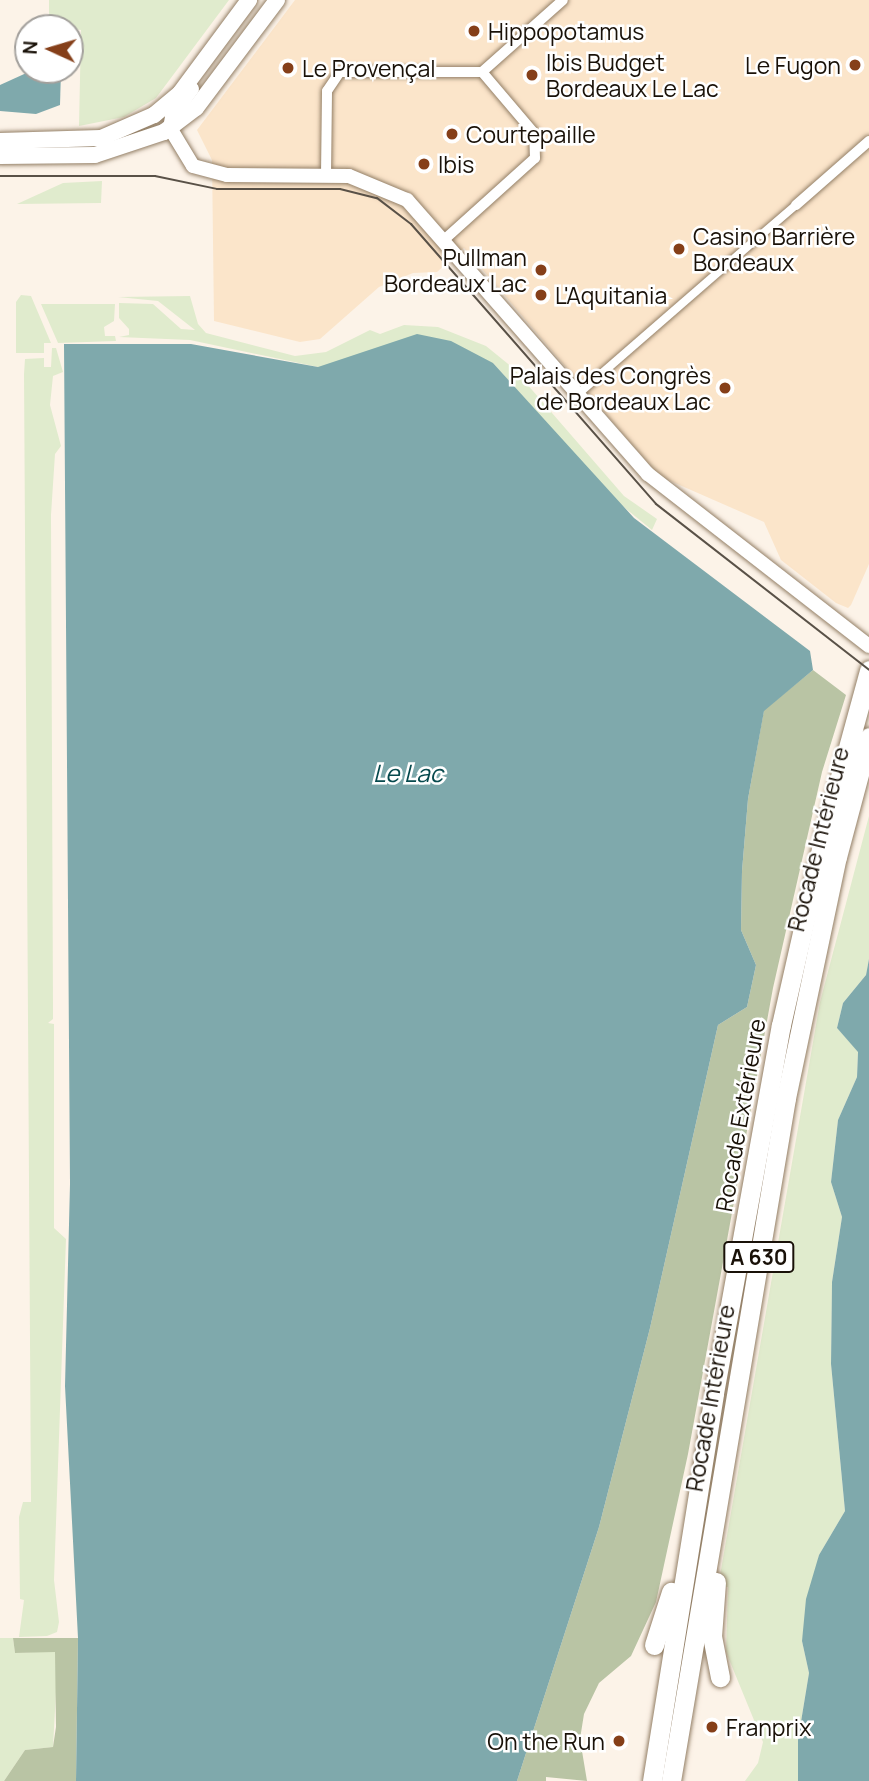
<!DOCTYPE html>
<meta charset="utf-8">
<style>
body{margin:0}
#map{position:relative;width:869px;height:1781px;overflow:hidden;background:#fcf3e8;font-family:Manrope,sans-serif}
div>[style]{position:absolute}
.built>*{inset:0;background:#fbe5ca}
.green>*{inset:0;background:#e0ebcd}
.forest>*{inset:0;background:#b9c4a4}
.water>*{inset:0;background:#7fa9ac}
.roads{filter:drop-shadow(0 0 2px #937f66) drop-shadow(0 0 2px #937f66)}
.pedestrian>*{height:8px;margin:-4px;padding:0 4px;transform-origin:4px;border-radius:4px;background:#fff}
.minor>*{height:10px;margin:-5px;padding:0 5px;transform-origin:5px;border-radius:5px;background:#fff}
.tertiary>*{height:14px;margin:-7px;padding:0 7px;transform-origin:7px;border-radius:7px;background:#fff}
.secondary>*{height:16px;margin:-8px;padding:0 8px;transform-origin:8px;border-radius:8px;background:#fff}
.motorway>*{height:19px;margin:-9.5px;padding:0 9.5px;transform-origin:9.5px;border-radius:9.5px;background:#fff}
.tram>*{height:2px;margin:-1px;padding:0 1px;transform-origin:1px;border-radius:1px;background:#595147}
.dots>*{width:19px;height:19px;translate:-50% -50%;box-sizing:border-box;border:4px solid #fff;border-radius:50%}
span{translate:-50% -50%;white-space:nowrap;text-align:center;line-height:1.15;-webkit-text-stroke:5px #fff;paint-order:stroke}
.shield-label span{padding:2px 5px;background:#fff;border:2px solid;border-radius:5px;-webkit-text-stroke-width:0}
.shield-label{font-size:21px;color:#191108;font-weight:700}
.poi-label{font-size:23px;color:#191108}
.left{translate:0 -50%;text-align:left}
.right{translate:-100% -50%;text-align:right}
.street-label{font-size:23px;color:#191108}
.water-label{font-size:24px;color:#06494d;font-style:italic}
.north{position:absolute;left:14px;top:14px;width:70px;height:70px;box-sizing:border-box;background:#fff;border:2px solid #a3a09c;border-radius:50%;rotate:274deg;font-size:19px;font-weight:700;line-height:28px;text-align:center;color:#191108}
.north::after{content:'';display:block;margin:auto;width:24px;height:32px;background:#853f19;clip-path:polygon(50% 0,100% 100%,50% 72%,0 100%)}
</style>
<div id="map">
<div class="built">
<div style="clip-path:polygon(295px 0,869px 0,869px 564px,851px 605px,848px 608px,836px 603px,781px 560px,764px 522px,659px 476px,464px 248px,437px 272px,413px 273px,379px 287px,320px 339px,300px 342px,214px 321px,212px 160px,197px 130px)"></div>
</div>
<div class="green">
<div style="clip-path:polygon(49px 0,229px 0,156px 98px,124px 117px,79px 126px,81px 30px,49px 26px)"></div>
<div style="clip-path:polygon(102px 181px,101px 203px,17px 204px,63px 183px)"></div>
<div style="clip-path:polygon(21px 295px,31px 296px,51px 343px,44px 343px,44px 353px,16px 353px,16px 302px)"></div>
<div style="clip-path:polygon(190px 296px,198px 324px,206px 333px,295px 356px,326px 352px,370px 330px,380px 334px,404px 325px,438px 327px,486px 346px,513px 368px,624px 496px,657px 519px,652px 530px,614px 499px,493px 363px,318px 367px,190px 340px,119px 337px,129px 335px,129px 329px,119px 318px,119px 303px,153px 304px,181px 329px,195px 330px,158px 301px,118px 297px)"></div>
<div style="clip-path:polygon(41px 304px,115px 304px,114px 321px,104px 327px,105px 336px,115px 336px,116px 341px,58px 343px)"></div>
<div style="clip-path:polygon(52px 348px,56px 348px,63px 372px,53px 376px,50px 405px,61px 446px,55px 454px,51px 515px,53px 1006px,53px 1019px,48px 1023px,54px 1024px,54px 1228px,66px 1239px,54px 1580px,59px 1622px,57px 1632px,47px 1636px,19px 1637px,24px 1600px,20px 1599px,19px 1517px,23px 1502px,31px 1502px,24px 374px,25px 359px,44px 358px,44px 367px,51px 367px)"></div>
<div style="clip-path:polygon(869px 816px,869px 959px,866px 975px,843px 1003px,837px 1028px,858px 1051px,857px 1077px,838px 1120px,831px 1182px,842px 1217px,832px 1282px,831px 1364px,845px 1511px,819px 1555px,802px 1641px,809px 1673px,798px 1740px,800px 1776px,798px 1781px,745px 1781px,758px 1763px,763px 1742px,726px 1652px,728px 1587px,718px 1587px,820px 1002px)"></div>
<div style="clip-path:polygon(0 1638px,13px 1638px,15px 1653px,55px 1651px,57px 1674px,53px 1747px,25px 1750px,4px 1781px,0 1781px)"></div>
</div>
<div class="forest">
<div style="clip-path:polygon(813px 670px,846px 695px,822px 772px,773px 988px,688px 1454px,656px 1602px,631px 1656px,599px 1683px,584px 1714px,580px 1739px,587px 1781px,546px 1777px,546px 1781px,517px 1781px,599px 1527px,650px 1328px,718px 1025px,747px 1007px,756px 965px,741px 930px,742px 871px,748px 799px,764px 710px)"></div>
<div style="clip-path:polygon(13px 1638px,78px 1638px,76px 1781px,4px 1781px,25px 1750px,53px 1747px,56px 1727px,55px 1652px,15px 1653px)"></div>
</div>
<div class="water">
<div style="clip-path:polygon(33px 70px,61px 70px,60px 105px,36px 114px,0 111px,0 85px)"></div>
<div style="clip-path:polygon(417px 334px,451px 341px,493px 363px,634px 518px,810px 651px,813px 670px,764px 711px,748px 799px,742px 871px,741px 930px,756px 965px,747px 1007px,718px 1025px,650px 1328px,599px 1527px,517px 1781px,76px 1781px,78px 1638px,65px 1386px,70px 1184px,64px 344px,191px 344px,318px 367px)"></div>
<div style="clip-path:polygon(869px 959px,869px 1781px,798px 1781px,798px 1740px,809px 1673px,802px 1641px,806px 1599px,819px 1555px,845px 1511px,831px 1364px,832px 1282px,842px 1217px,831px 1182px,838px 1120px,857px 1077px,858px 1052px,837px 1028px,843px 1003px,866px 975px)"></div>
</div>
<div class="roads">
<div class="pedestrian">
<div style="left:761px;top:235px;width:46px;rotate:-40.6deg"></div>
<div style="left:578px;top:394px;width:235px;rotate:-41deg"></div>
</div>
<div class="minor">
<div style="left:326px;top:175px;width:84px;rotate:-89.3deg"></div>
<div style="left:327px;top:91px;width:23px;rotate:-56deg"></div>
<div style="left:340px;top:72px;width:142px"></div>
<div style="left:796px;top:205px;width:97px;rotate:-41.2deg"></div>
<div style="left:445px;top:239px;width:121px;rotate:-42deg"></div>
<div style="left:535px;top:158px;width:25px;rotate:-92deg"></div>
<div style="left:534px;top:133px;width:80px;rotate:-130.4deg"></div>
<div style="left:482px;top:72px;width:108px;rotate:-41.6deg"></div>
</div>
<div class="tertiary">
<div style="left:192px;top:89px;width:34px;rotate:126deg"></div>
<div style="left:172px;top:117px;width:11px;rotate:100deg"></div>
<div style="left:170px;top:128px;width:44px;rotate:58.8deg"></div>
<div style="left:193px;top:166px;width:35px;rotate:15deg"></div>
<div style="left:227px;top:175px;width:122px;rotate:0.5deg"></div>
<div style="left:349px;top:176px;width:63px;rotate:22.5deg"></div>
<div style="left:407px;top:200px;width:365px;rotate:48.7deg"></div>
<div style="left:648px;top:474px;width:280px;rotate:37.9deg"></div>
</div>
<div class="secondary">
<div style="left:0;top:141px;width:101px;rotate:-1.7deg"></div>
<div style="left:101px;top:138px;width:58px;rotate:-23.5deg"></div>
<div style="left:154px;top:115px;width:34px;rotate:-40deg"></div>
<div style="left:180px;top:93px;width:116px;rotate:-53.4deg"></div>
<div style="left:0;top:156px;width:95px;rotate:-0.6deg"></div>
<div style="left:95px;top:155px;width:73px;rotate:-18.4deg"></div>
<div style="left:164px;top:132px;width:40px;rotate:-37deg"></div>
<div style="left:196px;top:108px;width:135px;rotate:-53.1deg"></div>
</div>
<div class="motorway">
<div style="left:716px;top:1582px;width:54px;rotate:94.2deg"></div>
<div style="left:712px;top:1636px;width:42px;rotate:79deg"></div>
<div style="left:654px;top:1645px;width:56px;rotate:-72.2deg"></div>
<div style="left:652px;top:1781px;width:393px;rotate:-80.9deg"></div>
<div style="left:714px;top:1393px;width:374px;rotate:-79.7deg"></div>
<div style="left:781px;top:1025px;width:195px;rotate:-77.2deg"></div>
<div style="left:824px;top:835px;width:171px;rotate:-74.7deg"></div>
<div style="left:671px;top:1781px;width:693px;rotate:-80.44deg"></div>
<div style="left:786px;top:1098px;width:246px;rotate:-78.1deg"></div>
<div style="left:837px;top:857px;width:124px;rotate:-75.1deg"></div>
</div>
</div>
<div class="tram">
<div style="left:0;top:176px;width:155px"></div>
<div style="left:155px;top:176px;width:63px;rotate:11.8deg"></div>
<div style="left:217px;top:189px;width:123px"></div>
<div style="left:340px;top:189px;width:38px;rotate:14deg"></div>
<div style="left:377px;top:198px;width:43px;rotate:37.4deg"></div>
<div style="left:411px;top:224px;width:372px;rotate:48.8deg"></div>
<div style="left:656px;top:504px;width:270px;rotate:37.9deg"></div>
</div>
<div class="dots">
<div style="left:474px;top:31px;background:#853f19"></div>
<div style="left:855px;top:65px;background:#853f19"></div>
<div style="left:288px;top:68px;background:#853f19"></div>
<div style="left:532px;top:75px;background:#853f19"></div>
<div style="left:452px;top:134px;background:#853f19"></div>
<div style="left:424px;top:164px;background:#853f19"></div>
<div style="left:679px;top:249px;background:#853f19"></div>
<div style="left:541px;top:270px;background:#853f19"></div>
<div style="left:541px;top:295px;background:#853f19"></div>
<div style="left:725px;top:388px;background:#853f19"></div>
<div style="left:712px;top:1727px;background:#853f19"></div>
<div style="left:619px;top:1741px;background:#853f19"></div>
</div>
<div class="shield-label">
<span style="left:759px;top:1257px">A 630</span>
</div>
<div class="poi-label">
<span class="left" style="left:488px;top:31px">Hippopotamus</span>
<span class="left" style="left:546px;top:75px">Ibis Budget<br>Bordeaux Le Lac</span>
<span class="right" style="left:841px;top:65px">Le Fugon</span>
<span class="left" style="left:302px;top:68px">Le Provençal</span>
<span class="left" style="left:466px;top:134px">Courtepaille</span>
<span class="left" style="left:438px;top:164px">Ibis</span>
<span class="left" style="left:693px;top:249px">Casino Barrière<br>Bordeaux</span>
<span class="right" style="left:527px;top:270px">Pullman<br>Bordeaux Lac</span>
<span class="left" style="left:555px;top:295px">L'Aquitania</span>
<span class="right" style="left:711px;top:388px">Palais des Congrès<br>de Bordeaux Lac</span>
<span class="left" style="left:726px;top:1727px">Franprix</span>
<span class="right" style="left:605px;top:1741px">On the Run</span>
</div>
<div class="street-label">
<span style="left:818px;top:839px;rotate:-76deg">Rocade Intérieure</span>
<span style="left:740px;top:1115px;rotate:-80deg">Rocade Extérieure</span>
<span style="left:710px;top:1398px;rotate:-80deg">Rocade Intérieure</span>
</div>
<div class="water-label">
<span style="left:408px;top:773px">Le Lac</span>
</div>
<div class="north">N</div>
</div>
